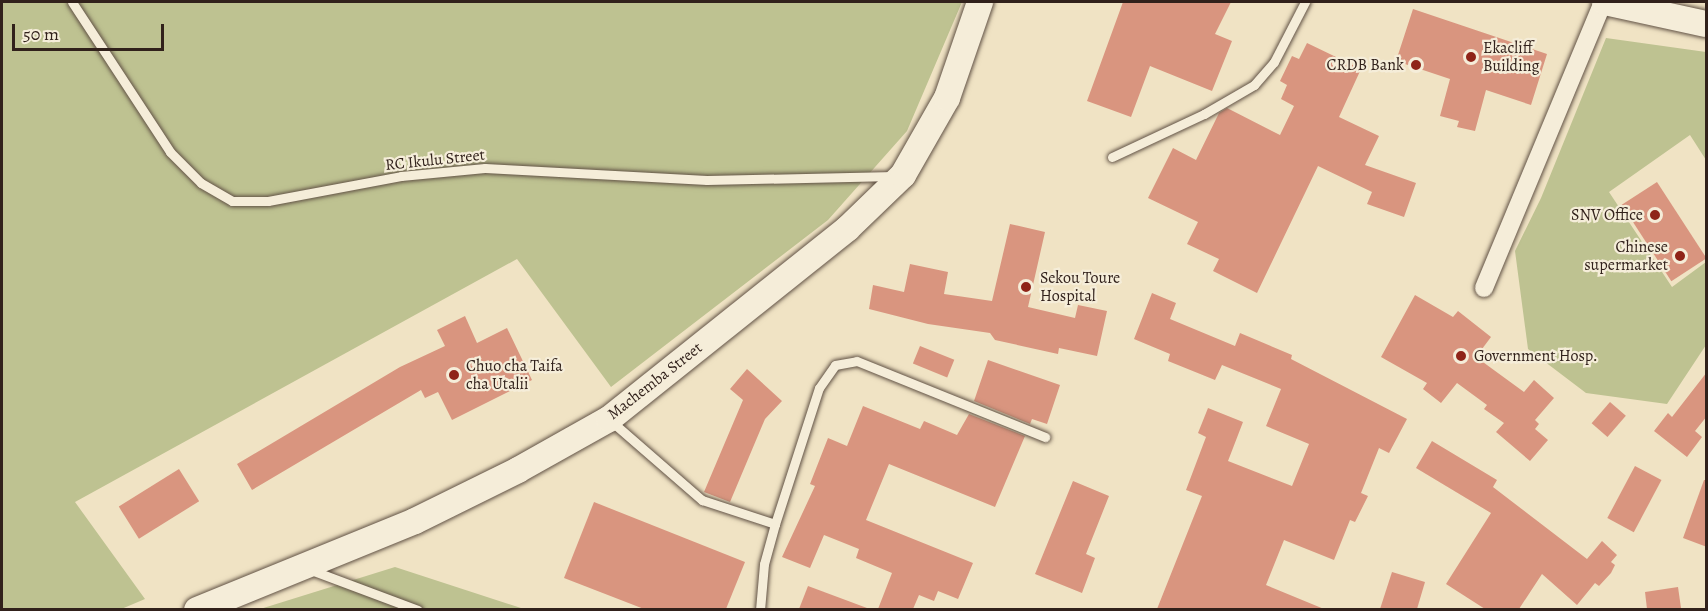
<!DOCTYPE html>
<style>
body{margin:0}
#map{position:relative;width:1708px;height:611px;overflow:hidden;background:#f0e3c4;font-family:Alegreya,serif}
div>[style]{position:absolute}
.green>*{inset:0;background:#bec291}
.building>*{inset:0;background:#d9957f;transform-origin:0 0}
.roads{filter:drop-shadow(0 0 2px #615245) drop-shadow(0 0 2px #615245)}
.service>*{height:9px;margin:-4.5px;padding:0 4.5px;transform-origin:4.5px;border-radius:4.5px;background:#f5edd9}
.minor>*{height:18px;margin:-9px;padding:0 9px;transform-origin:9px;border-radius:9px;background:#f5edd9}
.secondary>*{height:26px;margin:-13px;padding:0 13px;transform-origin:13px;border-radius:13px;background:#f5edd9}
.dots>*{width:16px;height:16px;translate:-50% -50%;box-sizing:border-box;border:3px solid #f5edd9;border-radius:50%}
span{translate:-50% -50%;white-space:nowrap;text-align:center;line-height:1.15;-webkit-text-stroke:4.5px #f5edd9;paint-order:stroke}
.poi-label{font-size:16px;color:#31211b}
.left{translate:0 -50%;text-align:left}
.right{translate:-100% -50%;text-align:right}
.street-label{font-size:16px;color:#31211b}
.frame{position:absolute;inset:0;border:3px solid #31211b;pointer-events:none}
.scale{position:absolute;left:12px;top:24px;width:152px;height:27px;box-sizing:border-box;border:3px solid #31211b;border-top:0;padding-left:8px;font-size:18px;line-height:21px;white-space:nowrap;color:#31211b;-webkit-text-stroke:4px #f5edd9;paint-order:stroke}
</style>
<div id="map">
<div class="green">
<div style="clip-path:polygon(2px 2px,962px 2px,907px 131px,828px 220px,611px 387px,517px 259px,75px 502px,145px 599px,119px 610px,2px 609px)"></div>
<div style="clip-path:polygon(1606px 38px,1706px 52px,1706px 160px,1690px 135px,1609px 192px,1672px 287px,1706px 262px,1706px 345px,1667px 404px,1586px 393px,1528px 349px,1515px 251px,1541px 198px)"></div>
<div style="clip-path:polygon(395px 567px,524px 609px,257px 610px)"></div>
</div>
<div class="building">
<div style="clip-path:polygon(1123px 2px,1231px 2px,1215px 34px,1232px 41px,1212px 91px,1150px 66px,1131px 117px,1087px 101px)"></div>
<div style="clip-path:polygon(1413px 9px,1547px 54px,1531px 105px,1486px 90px,1475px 131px,1457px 127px,1459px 121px,1440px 116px,1450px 79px,1396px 61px)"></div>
<div style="clip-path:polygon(1307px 43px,1361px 69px,1339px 117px,1379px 136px,1365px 165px,1416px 183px,1404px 217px,1367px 204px,1372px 192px,1318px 166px,1257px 293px,1213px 271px,1219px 259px,1187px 244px,1198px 222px,1148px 198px,1173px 148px,1196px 160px,1219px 113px,1227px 108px,1280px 135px,1294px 106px,1281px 99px,1287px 85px,1280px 81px,1292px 56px,1299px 59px)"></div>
<div style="left:1657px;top:182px;width:91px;height:42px;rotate:57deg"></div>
<div style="clip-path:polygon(1010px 224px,1045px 232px,1028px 307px,1075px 318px,1078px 305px,1107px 311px,1097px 356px,1059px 348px,1058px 354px,995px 340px,990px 333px,928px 324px,869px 309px,873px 285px,904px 292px,910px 264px,948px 272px,944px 294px,992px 301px)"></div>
<div style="clip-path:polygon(1152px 293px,1176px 303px,1170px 319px,1235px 346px,1240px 333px,1292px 355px,1291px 359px,1407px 419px,1389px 453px,1379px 448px,1361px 493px,1368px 496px,1355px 522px,1350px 520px,1334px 560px,1284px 540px,1266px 585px,1324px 609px,1157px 609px,1202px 496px,1186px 490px,1206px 437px,1198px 433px,1208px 408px,1243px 422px,1228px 461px,1292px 486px,1309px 444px,1266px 426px,1281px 389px,1222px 365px,1215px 380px,1168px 361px,1170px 354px,1134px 339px)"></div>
<div style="clip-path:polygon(1415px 295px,1453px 317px,1458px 311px,1491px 337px,1476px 357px,1524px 392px,1534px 380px,1554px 398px,1535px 420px,1539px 424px,1535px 429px,1548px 440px,1530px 461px,1496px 432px,1504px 423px,1484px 409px,1487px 405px,1457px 383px,1441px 403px,1423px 389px,1427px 383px,1381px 357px)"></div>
<div style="clip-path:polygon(465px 316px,477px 343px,507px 328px,532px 380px,452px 420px,438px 392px,425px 398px,421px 390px,252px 490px,237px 464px,400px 367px,445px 346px,437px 330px)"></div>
<div style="left:920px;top:346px;width:37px;height:19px;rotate:22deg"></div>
<div style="clip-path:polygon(988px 360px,1060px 385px,1047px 424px,1032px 419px,1030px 424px,974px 401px)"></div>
<div style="clip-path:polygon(747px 369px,782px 401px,765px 419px,730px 502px,704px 492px,743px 400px,730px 389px)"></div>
<div style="clip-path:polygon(1707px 372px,1707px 416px,1695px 431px,1702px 437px,1687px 457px,1654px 431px,1668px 413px,1672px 417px)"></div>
<div style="left:1610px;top:402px;width:21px;height:28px;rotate:41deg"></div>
<div style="clip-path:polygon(863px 406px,920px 429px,924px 421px,957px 435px,969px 414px,1025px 436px,995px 507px,889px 464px,866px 520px,973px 563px,958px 599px,938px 591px,934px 601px,919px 595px,913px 609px,878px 609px,892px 573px,856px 558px,859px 549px,824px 535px,810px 568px,782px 557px,815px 486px,810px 484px,828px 438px,847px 446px)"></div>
<div style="clip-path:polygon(1432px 441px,1497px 480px,1493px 487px,1587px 559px,1602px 541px,1617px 555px,1611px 562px,1615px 565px,1611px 573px,1599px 586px,1595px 583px,1577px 605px,1542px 574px,1519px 609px,1485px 609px,1446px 584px,1491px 513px,1416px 468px)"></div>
<div style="left:1635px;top:466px;width:30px;height:59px;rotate:28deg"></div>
<div style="left:179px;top:469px;width:38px;height:71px;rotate:58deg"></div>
<div style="clip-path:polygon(1704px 480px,1707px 480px,1707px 547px,1683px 538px)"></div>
<div style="clip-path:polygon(1073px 481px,1109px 496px,1086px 554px,1095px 558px,1082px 593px,1035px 574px)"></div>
<div style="clip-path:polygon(594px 502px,745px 562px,726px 609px,644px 609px,564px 578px)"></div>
<div style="clip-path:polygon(1392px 572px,1425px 582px,1417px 609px,1380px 609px)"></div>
<div style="clip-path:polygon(808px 586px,867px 608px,867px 609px,799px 609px)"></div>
<div style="clip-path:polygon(1678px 587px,1681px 608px,1647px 609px,1645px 592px)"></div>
</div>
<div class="roads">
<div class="service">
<div style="left:72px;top:2px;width:179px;rotate:56.8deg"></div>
<div style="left:170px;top:152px;width:44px;rotate:45deg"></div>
<div style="left:201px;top:183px;width:36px;rotate:30deg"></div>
<div style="left:232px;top:201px;width:36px"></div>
<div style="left:268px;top:201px;width:135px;rotate:-10.6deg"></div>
<div style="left:401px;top:176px;width:84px;rotate:-5.4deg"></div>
<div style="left:485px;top:168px;width:222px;rotate:3.1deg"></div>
<div style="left:707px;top:180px;width:187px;rotate:-1.2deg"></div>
<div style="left:1112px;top:157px;width:102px;rotate:-25.1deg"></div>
<div style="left:1204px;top:114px;width:58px;rotate:-30.1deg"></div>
<div style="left:1254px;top:85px;width:30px;rotate:-49deg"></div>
<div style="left:1274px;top:62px;width:68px;rotate:-62.7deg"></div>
<div style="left:611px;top:421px;width:121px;rotate:41deg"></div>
<div style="left:702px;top:500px;width:77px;rotate:18.2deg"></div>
<div style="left:311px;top:570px;width:114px;rotate:20.5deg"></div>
<div style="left:760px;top:610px;width:46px;rotate:-85deg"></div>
<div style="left:764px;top:564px;width:41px;rotate:-74.6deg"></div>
<div style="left:775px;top:524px;width:143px;rotate:-72.1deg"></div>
<div style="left:819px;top:388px;width:28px;rotate:-55deg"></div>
<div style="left:835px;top:365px;width:22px;rotate:-10deg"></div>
<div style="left:857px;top:361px;width:203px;rotate:22deg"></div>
</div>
<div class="minor">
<div style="left:1484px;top:288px;width:310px;rotate:-67.4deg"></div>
</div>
<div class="secondary">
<div style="left:1605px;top:2px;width:103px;rotate:12.3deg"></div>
<div style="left:197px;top:610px;width:235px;rotate:-22.2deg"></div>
<div style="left:415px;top:521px;width:115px;rotate:-26.3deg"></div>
<div style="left:518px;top:470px;width:104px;rotate:-29.3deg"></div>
<div style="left:609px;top:419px;width:305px;rotate:-38.6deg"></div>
<div style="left:847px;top:229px;width:78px;rotate:-44deg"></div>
<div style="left:903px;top:175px;width:89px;rotate:-60.3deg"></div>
<div style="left:947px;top:98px;width:102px;rotate:-71deg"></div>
</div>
</div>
<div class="dots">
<div style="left:1471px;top:57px;background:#8f2418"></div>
<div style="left:1416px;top:65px;background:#8f2418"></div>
<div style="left:1655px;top:215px;background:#8f2418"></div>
<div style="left:1680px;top:256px;background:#8f2418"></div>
<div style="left:1026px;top:287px;background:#8f2418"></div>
<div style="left:1461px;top:356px;background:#8f2418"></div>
<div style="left:454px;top:375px;background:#8f2418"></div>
</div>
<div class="poi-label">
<span class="left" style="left:1483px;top:57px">Ekacliff<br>Building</span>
<span class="right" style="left:1404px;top:65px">CRDB Bank</span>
<span class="right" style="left:1643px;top:215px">SNV Office</span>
<span class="right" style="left:1668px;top:256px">Chinese<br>supermarket</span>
<span class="left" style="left:1040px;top:287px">Sekou Toure<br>Hospital</span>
<span class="left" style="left:1474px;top:356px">Government Hosp.</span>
<span class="left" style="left:466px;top:375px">Chuo cha Taifa<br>cha Utalii</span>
</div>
<div class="street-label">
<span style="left:435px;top:160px;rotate:-6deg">RC Ikulu Street</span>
<span style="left:655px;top:381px;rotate:-38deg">Machemba Street</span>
</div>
<div class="frame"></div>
<div class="scale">50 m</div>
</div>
